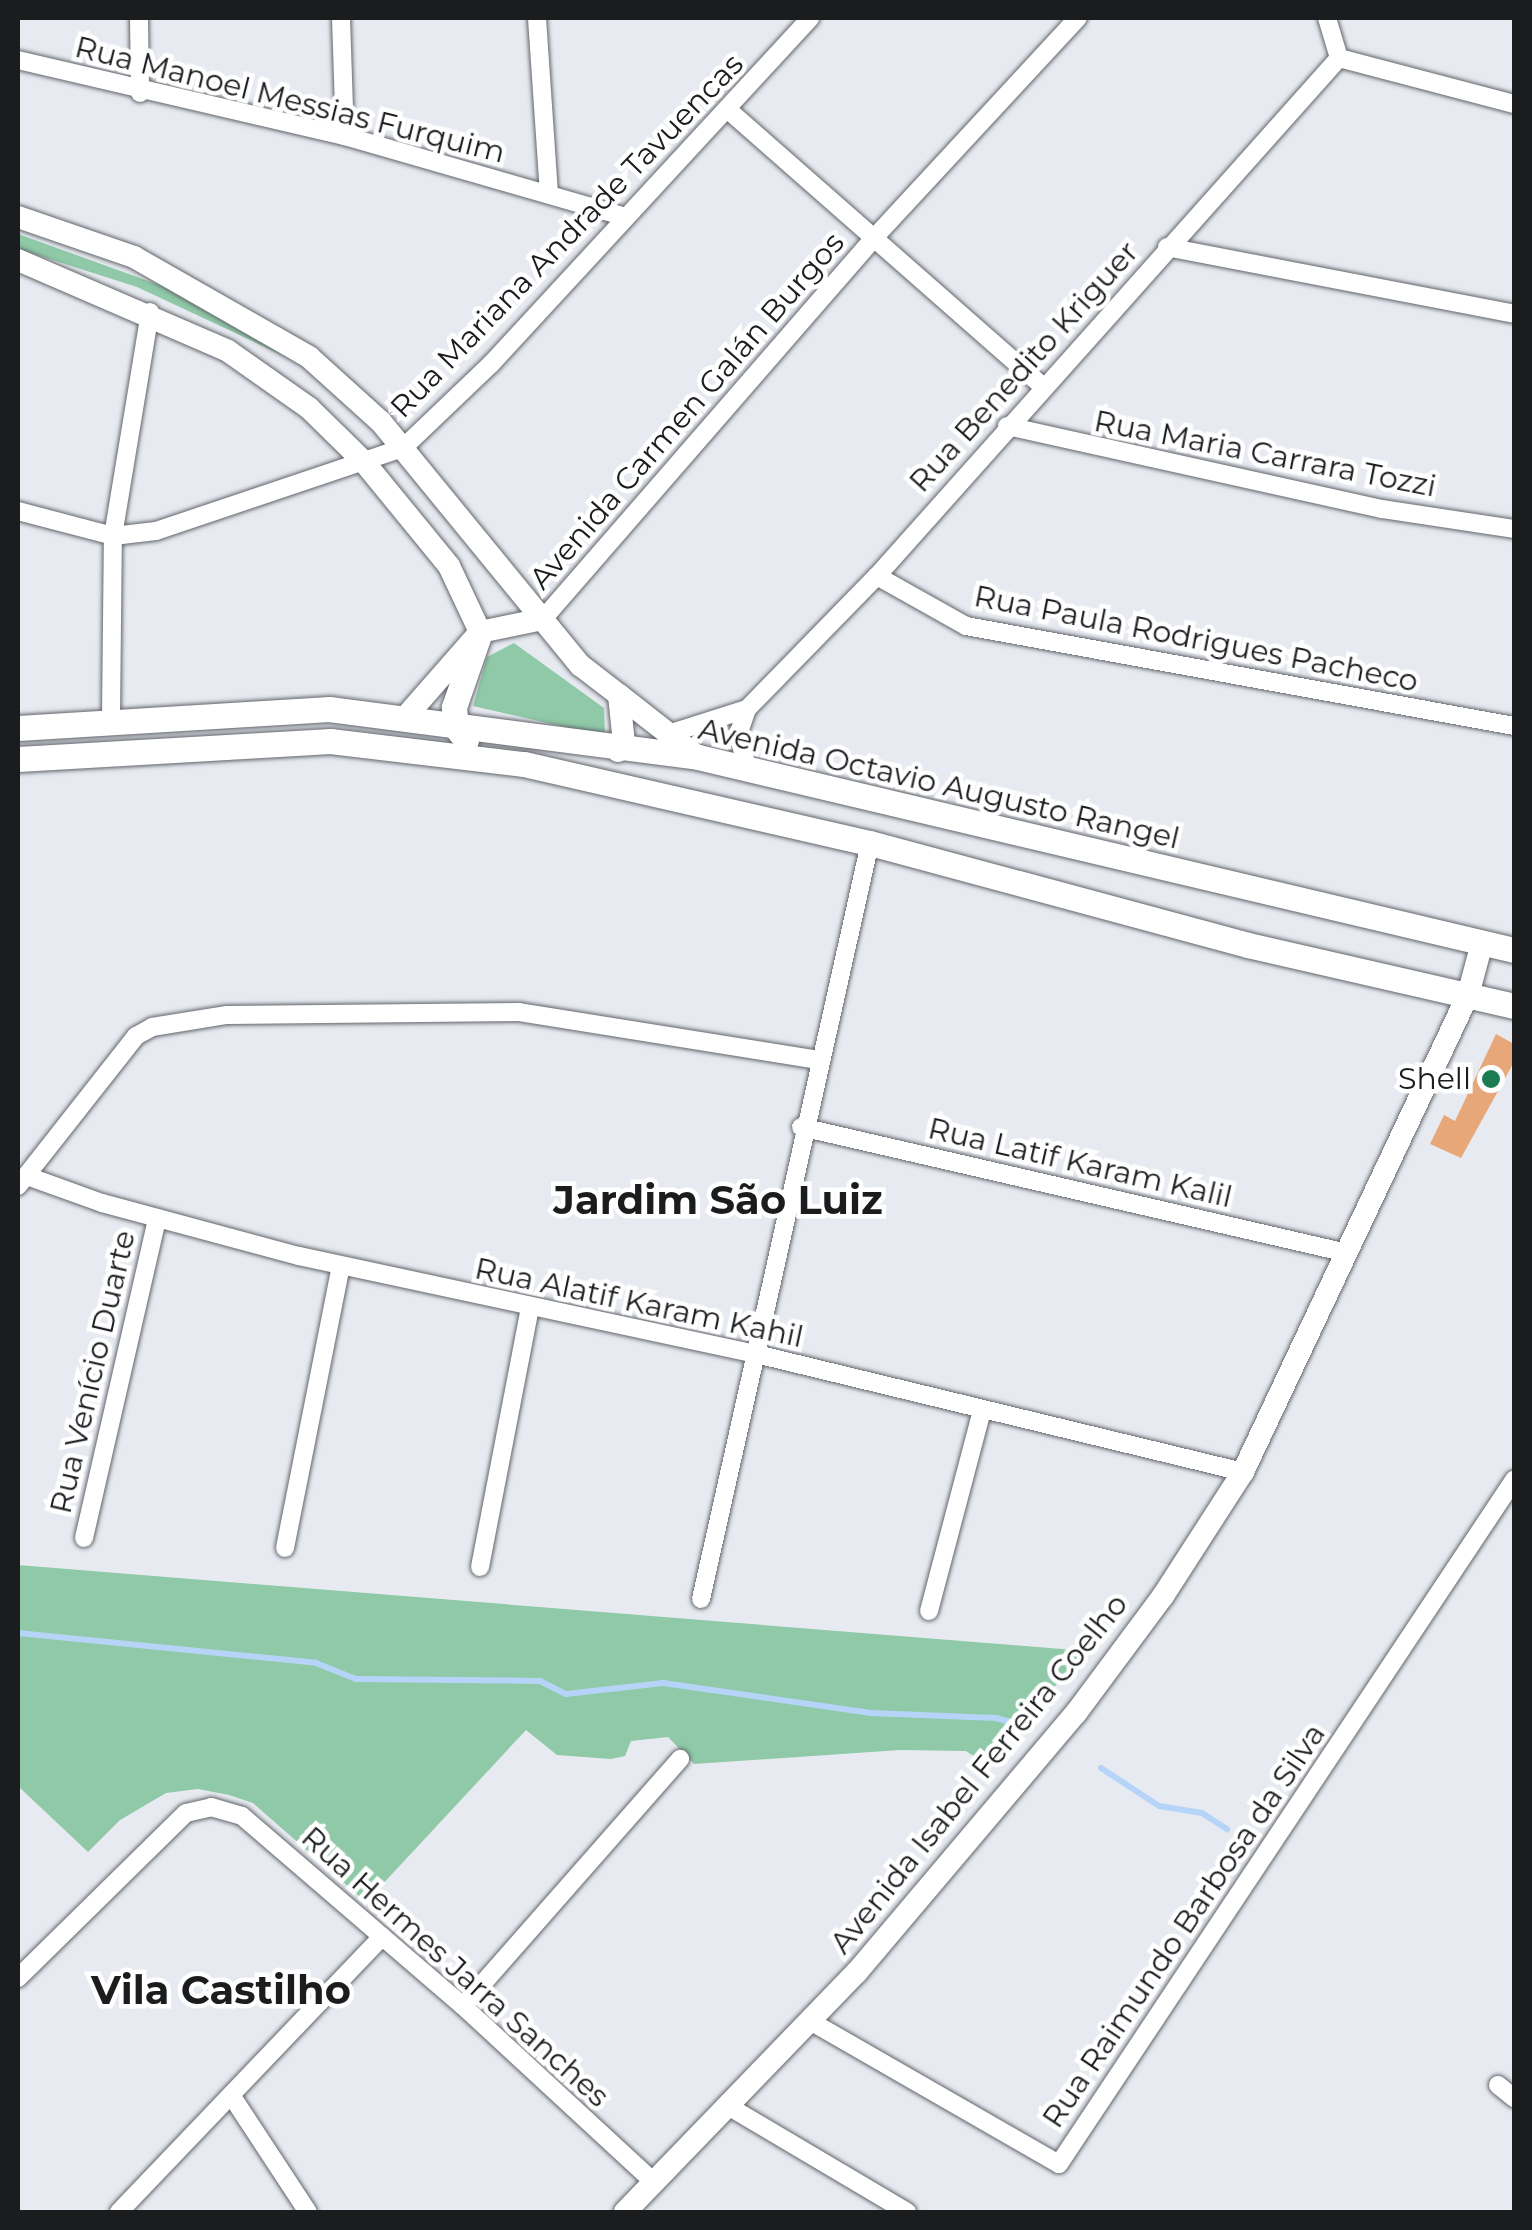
<!DOCTYPE html>
<meta charset="utf-8">
<style>
body{margin:0}
#map{position:relative;width:1532px;height:2230px;overflow:hidden;background:#e7ebf1;font-family:Montserrat,sans-serif}
div>[style]{position:absolute}
.green>*{inset:0;background:#8fc9a7}
.stream>*{height:6px;margin:-3px;padding:0 3px;transform-origin:3px;border-radius:3px;background:#b6d4f7}
.building>*{inset:0;background:#e8a779}
.roads{filter:drop-shadow(0 0 2px #62656b) drop-shadow(0 0 2px #62656b)}
.minor>*{height:18px;margin:-9px;padding:0 9px;transform-origin:9px;border-radius:9px;background:#fff}
.tertiary>*{height:22px;margin:-11px;padding:0 11px;transform-origin:11px;border-radius:11px;background:#fff}
.secondary>*{height:25px;margin:-12.5px;padding:0 12.5px;transform-origin:12.5px;border-radius:12.5px;background:#fff}
.dots>*{width:28px;height:28px;translate:-50% -50%;box-sizing:border-box;border:5px solid #fff;border-radius:50%}
span{translate:-50% -50%;white-space:nowrap;text-align:center;line-height:1.15;-webkit-text-stroke:9px #fff;paint-order:stroke}
.street-label{font-size:30px;color:#1b1c1e}
.poi-label{font-size:30px;color:#1b1c1e}
.right{translate:-100% -50%;text-align:right}
.district-label{font-size:40px;color:#1b1c1e;font-weight:700}
.frame{position:absolute;inset:0;border:20px solid #1b1c1e;pointer-events:none}
</style>
<div id="map">
<div class="green">
<div style="clip-path:polygon(18px 234px,187px 295px,299px 363px,137px 287px,18px 249px)"></div>
<div style="clip-path:polygon(514px 643px,604px 708px,605px 736px,473px 706px,487px 657px)"></div>
<div style="clip-path:polygon(18px 1565px,1086px 1651px,986px 1764px,966px 1751px,900px 1750px,694px 1764px,668px 1737px,631px 1741px,625px 1756px,611px 1759px,557px 1755px,526px 1730px,366px 1902px,253px 1803px,229px 1795px,198px 1789px,166px 1793px,120px 1820px,88px 1852px,18px 1786px)"></div>
</div>
<div class="stream">
<div style="left:18px;top:1633px;width:300px;rotate:5.7deg"></div>
<div style="left:316px;top:1663px;width:43px;rotate:21.8deg"></div>
<div style="left:356px;top:1679px;width:184px;rotate:0.6deg"></div>
<div style="left:540px;top:1681px;width:29px;rotate:27deg"></div>
<div style="left:566px;top:1694px;width:98px;rotate:-6.5deg"></div>
<div style="left:663px;top:1683px;width:210px;rotate:8.2deg"></div>
<div style="left:871px;top:1713px;width:125px;rotate:2.3deg"></div>
<div style="left:996px;top:1718px;width:35px;rotate:15deg"></div>
<div style="left:1101px;top:1768px;width:69px;rotate:33.2deg"></div>
<div style="left:1159px;top:1806px;width:44px;rotate:9.2deg"></div>
<div style="left:1202px;top:1813px;width:30px;rotate:33deg"></div>
</div>
<div class="building">
<div style="clip-path:polygon(1496px 1034px,1514px 1044px,1514px 1062px,1461px 1158px,1430px 1144px,1444px 1115px,1455px 1121px)"></div>
</div>
<div class="roads">
<div class="minor">
<div style="left:139px;top:18px;width:75px;rotate:89.2deg"></div>
<div style="left:341px;top:18px;width:118px;rotate:88.1deg"></div>
<div style="left:537px;top:18px;width:176px;rotate:86.1deg"></div>
<div style="left:1327px;top:18px;width:42px;rotate:73.3deg"></div>
<div style="left:1339px;top:58px;width:181px;rotate:14.7deg"></div>
<div style="left:18px;top:60px;width:336px;rotate:13.1deg"></div>
<div style="left:345px;top:136px;width:291px;rotate:16.1deg"></div>
<div style="left:727px;top:109px;width:419px;rotate:41.3deg"></div>
<div style="left:1167px;top:247px;width:353px;rotate:10.9deg"></div>
<div style="left:1007px;top:426px;width:384px;rotate:12.5deg"></div>
<div style="left:1382px;top:509px;width:134px;rotate:8.6deg"></div>
<div style="left:18px;top:511px;width:98px;rotate:14.7deg"></div>
<div style="left:113px;top:536px;width:43px;rotate:-6.6deg"></div>
<div style="left:156px;top:531px;width:261px;rotate:-18.6deg"></div>
<div style="left:403px;top:448px;width:122px;rotate:-43.7deg"></div>
<div style="left:491px;top:364px;width:471px;rotate:-47.3deg"></div>
<div style="left:877px;top:576px;width:102px;rotate:29.3deg"></div>
<div style="left:966px;top:626px;width:557px;rotate:10.34deg"></div>
<div style="left:543px;top:619px;width:505px;rotate:-49.02deg"></div>
<div style="left:874px;top:238px;width:300px;rotate:-47.2deg"></div>
<div style="left:747px;top:709px;width:186px;rotate:-45.7deg"></div>
<div style="left:877px;top:576px;width:694px;rotate:-48.27deg"></div>
<div style="left:111px;top:717px;width:181px;rotate:-89.4deg"></div>
<div style="left:113px;top:536px;width:227px;rotate:-80.6deg"></div>
<div style="left:671px;top:733px;width:80px;rotate:-17.5deg"></div>
<div style="left:747px;top:709px;width:28px;rotate:109deg"></div>
<div style="left:738px;top:735px;width:37px;rotate:74deg"></div>
<div style="left:801px;top:1127px;width:560px;rotate:12.99deg"></div>
<div style="left:27px;top:1176px;width:80px;rotate:19.8deg"></div>
<div style="left:102px;top:1203px;width:204px;rotate:15.1deg"></div>
<div style="left:299px;top:1256px;width:463px;rotate:12.1deg"></div>
<div style="left:752px;top:1353px;width:505px;rotate:13.62deg"></div>
<div style="left:18px;top:1186px;width:191px;rotate:-51.8deg"></div>
<div style="left:136px;top:1036px;width:18px;rotate:-29deg"></div>
<div style="left:152px;top:1027px;width:76px;rotate:-9.1deg"></div>
<div style="left:227px;top:1015px;width:292px;rotate:-0.6deg"></div>
<div style="left:519px;top:1012px;width:304px;rotate:9.1deg"></div>
<div style="left:84px;top:1538px;width:328px;rotate:-77.1deg"></div>
<div style="left:285px;top:1548px;width:288px;rotate:-78.8deg"></div>
<div style="left:480px;top:1567px;width:264px;rotate:-79.1deg"></div>
<div style="left:701px;top:1599px;width:775px;rotate:-77.4deg"></div>
<div style="left:929px;top:1611px;width:207px;rotate:-75.2deg"></div>
<div style="left:18px;top:1978px;width:235px;rotate:-44.5deg"></div>
<div style="left:186px;top:1813px;width:26px;rotate:-13deg"></div>
<div style="left:211px;top:1807px;width:32px;rotate:16deg"></div>
<div style="left:242px;top:1816px;width:291px;rotate:40.7deg"></div>
<div style="left:463px;top:2006px;width:260px;rotate:42.7deg"></div>
<div style="left:463px;top:2006px;width:329px;rotate:-48.7deg"></div>
<div style="left:810px;top:2021px;width:287px;rotate:29.9deg"></div>
<div style="left:1059px;top:2164px;width:822px;rotate:-56.37deg"></div>
<div style="left:1498px;top:2085px;width:21px;rotate:39deg"></div>
<div style="left:231px;top:2095px;width:140px;rotate:56.7deg"></div>
<div style="left:728px;top:2106px;width:208px;rotate:30.6deg"></div>
<div style="left:119px;top:2212px;width:381px;rotate:-46.3deg"></div>
</div>
<div class="tertiary">
<div style="left:18px;top:217px;width:123px;rotate:19deg"></div>
<div style="left:134px;top:257px;width:202px;rotate:29.7deg"></div>
<div style="left:309px;top:357px;width:97px;rotate:42.1deg"></div>
<div style="left:381px;top:422px;width:314px;rotate:50.7deg"></div>
<div style="left:580px;top:665px;width:49px;rotate:37.6deg"></div>
<div style="left:619px;top:695px;width:48px;rotate:84.1deg"></div>
<div style="left:624px;top:743px;width:10px;rotate:127deg"></div>
<div style="left:18px;top:260px;width:229px;rotate:23.4deg"></div>
<div style="left:228px;top:351px;width:99px;rotate:35.1deg"></div>
<div style="left:309px;top:408px;width:77px;rotate:44.5deg"></div>
<div style="left:364px;top:462px;width:134px;rotate:50.7deg"></div>
<div style="left:449px;top:566px;width:73px;rotate:64.8deg"></div>
<div style="left:480px;top:632px;width:117px;rotate:131.2deg"></div>
<div style="left:480px;top:632px;width:64px;rotate:-11.7deg"></div>
<div style="left:619px;top:695px;width:100px;rotate:38.1deg"></div>
<div style="left:625px;top:2212px;width:334px;rotate:-46deg"></div>
<div style="left:857px;top:1972px;width:339px;rotate:-49.8deg"></div>
<div style="left:1076px;top:1713px;width:146px;rotate:-53.4deg"></div>
<div style="left:1163px;top:1596px;width:148px;rotate:-57.2deg"></div>
<div style="left:1243px;top:1472px;width:527px;rotate:-64.75deg"></div>
<div style="left:1468px;top:995px;width:54px;rotate:-74.9deg"></div>
</div>
<div class="secondary">
<div style="left:18px;top:728px;width:312px;rotate:-3.5deg"></div>
<div style="left:329px;top:709px;width:372px;rotate:7.4deg"></div>
<div style="left:698px;top:757px;width:839px;rotate:13.31deg"></div>
<div style="left:466px;top:740px;width:16px;rotate:-128deg"></div>
<div style="left:456px;top:727px;width:20px;rotate:-96deg"></div>
<div style="left:454px;top:707px;width:79px;rotate:-70.9deg"></div>
<div style="left:18px;top:759px;width:313px;rotate:-3.3deg"></div>
<div style="left:330px;top:741px;width:195px;rotate:6.8deg"></div>
<div style="left:524px;top:764px;width:355px;rotate:12.9deg"></div>
<div style="left:870px;top:843px;width:392px;rotate:15.1deg"></div>
<div style="left:1248px;top:945px;width:273px;rotate:12.9deg"></div>
</div>
</div>
<div class="dots">
<div style="left:1491px;top:1079px;background:#1b7b51"></div>
</div>
<div class="street-label">
<span style="left:290px;top:100px;rotate:14deg">Rua Manoel Messias Furquim</span>
<span style="left:567px;top:236px;rotate:-46deg">Rua Mariana Andrade Tavuencas</span>
<span style="left:1024px;top:367px;rotate:-48deg">Rua Benedito Kriguer</span>
<span style="left:687px;top:411px;rotate:-49deg">Avenida Carmen Galán Burgos</span>
<span style="left:1265px;top:454px;rotate:11deg">Rua Maria Carrara Tozzi</span>
<span style="left:1196px;top:639px;rotate:11deg">Rua Paula Rodrigues Pacheco</span>
<span style="left:939px;top:784px;rotate:13deg">Avenida Octavio Augusto Rangel</span>
<span style="left:1080px;top:1163px;rotate:13deg">Rua Latif Karam Kalil</span>
<span style="left:639px;top:1303px;rotate:12deg">Rua Alatif Karam Kahil</span>
<span style="left:93px;top:1372px;rotate:-77deg">Rua Venício Duarte</span>
<span style="left:979px;top:1774px;rotate:-51deg">Avenida Isabel Ferreira Coelho</span>
<span style="left:1184px;top:1926px;rotate:-56deg">Rua Raimundo Barbosa da Silva</span>
<span style="left:455px;top:1967px;rotate:42deg">Rua Hermes Jarra Sanches</span>
</div>
<div class="poi-label">
<span class="right" style="left:1471px;top:1079px">Shell</span>
</div>
<div class="district-label">
<span style="left:718px;top:1200px">Jardim São Luiz</span>
<span style="left:221px;top:1990px">Vila Castilho</span>
</div>
<div class="frame"></div>
</div>
